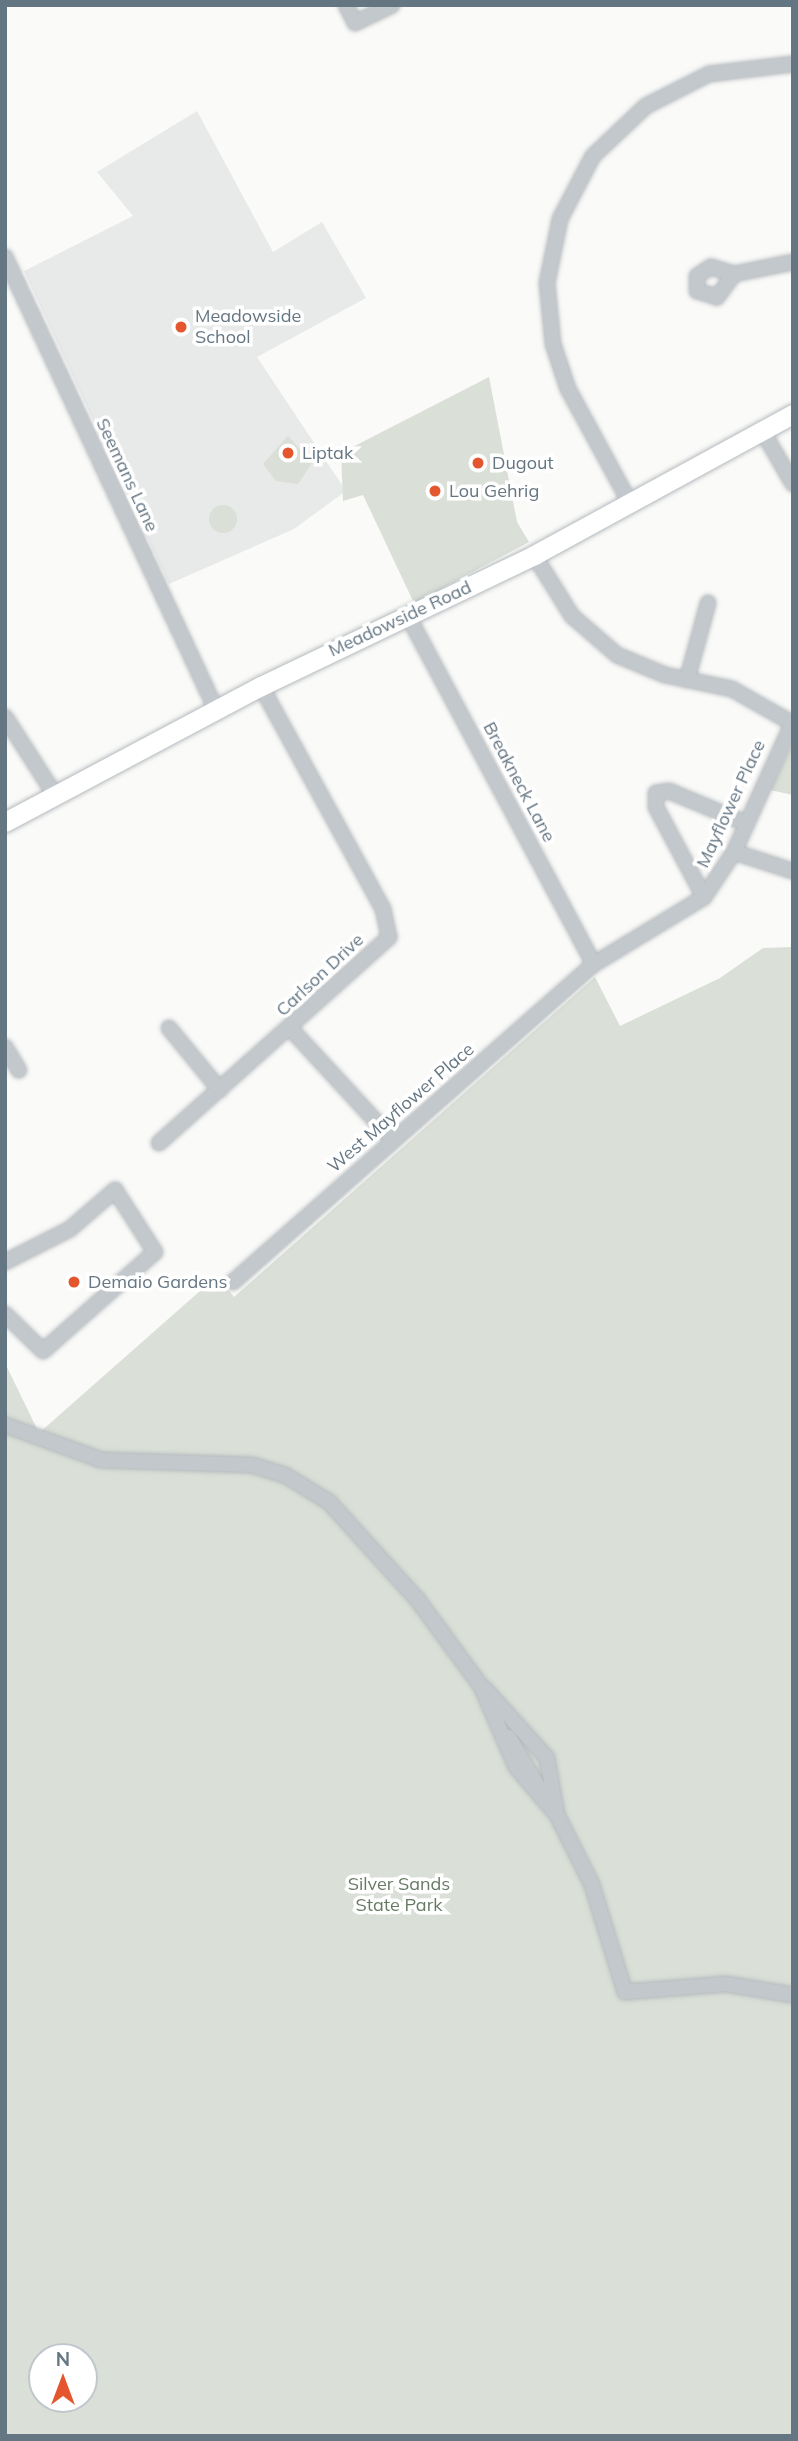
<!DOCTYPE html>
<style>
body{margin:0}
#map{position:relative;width:798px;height:2441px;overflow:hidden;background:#fafaf8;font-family:Mulish,sans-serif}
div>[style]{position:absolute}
.built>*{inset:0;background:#e8e9e9}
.green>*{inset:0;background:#dadfd7}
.round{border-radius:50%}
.roads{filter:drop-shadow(0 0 2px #b5babe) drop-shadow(0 0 2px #b5babe)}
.minor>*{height:14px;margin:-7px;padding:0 7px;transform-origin:7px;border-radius:7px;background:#c3c8cc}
.major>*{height:19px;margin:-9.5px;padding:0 9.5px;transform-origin:9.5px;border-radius:9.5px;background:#fff}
.dots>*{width:19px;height:19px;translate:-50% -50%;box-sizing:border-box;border:4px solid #fff;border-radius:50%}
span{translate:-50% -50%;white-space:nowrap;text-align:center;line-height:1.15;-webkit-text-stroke:7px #fff;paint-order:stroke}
.poi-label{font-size:18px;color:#657683}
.left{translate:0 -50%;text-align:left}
.street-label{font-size:18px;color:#657683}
.park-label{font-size:18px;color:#687a64}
.frame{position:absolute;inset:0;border:7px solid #657683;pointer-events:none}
.north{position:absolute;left:28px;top:2343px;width:70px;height:70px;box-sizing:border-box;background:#fff;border:2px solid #c1c8cd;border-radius:50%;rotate:0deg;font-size:19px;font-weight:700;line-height:28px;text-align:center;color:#657683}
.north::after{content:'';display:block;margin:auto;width:24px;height:32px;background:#e4572e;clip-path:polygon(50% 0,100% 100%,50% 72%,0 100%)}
</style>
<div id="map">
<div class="built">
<div style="clip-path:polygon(197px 111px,273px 252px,322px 222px,366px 298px,257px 357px,346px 491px,294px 529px,169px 584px,24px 271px,133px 216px,97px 172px)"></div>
</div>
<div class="green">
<div style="clip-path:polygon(489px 377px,517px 522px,529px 542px,414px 603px,363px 495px,343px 501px,341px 453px)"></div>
<div style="clip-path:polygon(288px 436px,312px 463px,298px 484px,276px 481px,263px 464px)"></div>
<div class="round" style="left:209px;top:505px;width:28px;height:28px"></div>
<div style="clip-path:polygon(793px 742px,793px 795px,770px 790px)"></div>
<div style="clip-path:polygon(evenodd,793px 947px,793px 2436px,5px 2436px,5px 1363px,39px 1433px,217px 1276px,234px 1297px,595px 977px,620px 1026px,720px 978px,763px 948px,793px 947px,42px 2357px,84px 2357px,84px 2399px,42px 2399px,42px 2357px)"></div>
</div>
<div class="roads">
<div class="minor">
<div style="left:346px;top:5px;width:20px;rotate:63deg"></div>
<div style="left:355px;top:23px;width:41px;rotate:-25.9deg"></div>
<div style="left:5px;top:257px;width:500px;rotate:65deg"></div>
<div style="left:734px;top:274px;width:29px;rotate:126deg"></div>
<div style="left:717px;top:297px;width:21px;rotate:-163deg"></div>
<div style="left:697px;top:291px;width:15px;rotate:-90deg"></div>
<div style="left:697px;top:276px;width:17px;rotate:-33deg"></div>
<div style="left:711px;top:267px;width:24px;rotate:17deg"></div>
<div style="left:734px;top:274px;width:60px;rotate:-11.5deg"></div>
<div style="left:762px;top:430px;width:62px;rotate:60.1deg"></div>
<div style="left:630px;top:503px;width:130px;rotate:-118.5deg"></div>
<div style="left:568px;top:389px;width:47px;rotate:-108.4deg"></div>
<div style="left:553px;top:344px;width:61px;rotate:-95.6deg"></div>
<div style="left:547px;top:283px;width:65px;rotate:-78.5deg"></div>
<div style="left:560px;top:219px;width:71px;rotate:-62.4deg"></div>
<div style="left:593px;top:156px;width:73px;rotate:-43.3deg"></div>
<div style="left:646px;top:106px;width:71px;rotate:-26.9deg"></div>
<div style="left:709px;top:74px;width:85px;rotate:-6.8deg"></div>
<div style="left:534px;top:555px;width:72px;rotate:58.1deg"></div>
<div style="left:572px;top:616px;width:60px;rotate:40.9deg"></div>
<div style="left:617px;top:655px;width:52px;rotate:22.6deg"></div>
<div style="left:665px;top:675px;width:68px;rotate:11.8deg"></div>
<div style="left:732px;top:689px;width:69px;rotate:29.5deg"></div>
<div style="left:409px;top:618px;width:392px;rotate:61.9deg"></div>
<div style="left:687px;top:680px;width:80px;rotate:-74.7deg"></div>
<div style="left:5px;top:717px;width:93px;rotate:57.3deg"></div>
<div style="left:734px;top:852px;width:62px;rotate:17.9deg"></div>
<div style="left:704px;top:897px;width:102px;rotate:-118.1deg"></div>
<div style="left:656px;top:807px;width:14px;rotate:-90deg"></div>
<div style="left:656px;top:793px;width:13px;rotate:-9deg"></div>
<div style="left:669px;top:791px;width:80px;rotate:22.7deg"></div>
<div style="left:169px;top:1028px;width:80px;rotate:50.6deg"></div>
<div style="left:290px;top:1028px;width:152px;rotate:47.4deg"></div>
<div style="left:5px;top:1047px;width:27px;rotate:59deg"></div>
<div style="left:159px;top:1143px;width:309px;rotate:-41.8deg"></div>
<div style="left:389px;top:937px;width:29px;rotate:-102deg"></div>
<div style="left:383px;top:909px;width:254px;rotate:-118.7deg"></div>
<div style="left:5px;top:1262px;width:73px;rotate:-26.9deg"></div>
<div style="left:70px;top:1229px;width:60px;rotate:-40.9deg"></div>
<div style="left:115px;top:1190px;width:74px;rotate:57.2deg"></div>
<div style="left:155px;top:1252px;width:149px;rotate:138.5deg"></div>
<div style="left:43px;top:1351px;width:53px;rotate:-135.8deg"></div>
<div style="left:233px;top:1282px;width:481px;rotate:-41.4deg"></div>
<div style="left:594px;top:964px;width:129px;rotate:-31.3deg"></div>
<div style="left:704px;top:897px;width:54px;rotate:-56.3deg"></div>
<div style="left:734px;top:852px;width:143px;rotate:-65.6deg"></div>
<div style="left:5px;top:1425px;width:102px;rotate:20deg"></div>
<div style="left:101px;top:1460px;width:151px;rotate:1.9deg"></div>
<div style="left:252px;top:1465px;width:34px;rotate:17deg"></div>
<div style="left:285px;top:1475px;width:52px;rotate:31.5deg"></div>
<div style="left:329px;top:1502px;width:131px;rotate:47.8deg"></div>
<div style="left:417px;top:1599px;width:108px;rotate:53.7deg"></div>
<div style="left:481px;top:1686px;width:88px;rotate:66.6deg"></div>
<div style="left:516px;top:1767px;width:63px;rotate:49.5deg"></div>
<div style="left:557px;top:1815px;width:78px;rotate:63.4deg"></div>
<div style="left:592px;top:1885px;width:112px;rotate:72.9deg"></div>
<div style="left:625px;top:1992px;width:101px;rotate:-4.5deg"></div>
<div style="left:726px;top:1984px;width:68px;rotate:9.3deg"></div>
<div style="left:485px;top:1689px;width:93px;rotate:48.1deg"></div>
<div style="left:547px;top:1758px;width:58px;rotate:80deg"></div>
<div style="left:509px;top:1737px;width:67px;rotate:59.6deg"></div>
</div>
<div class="major">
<div style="left:5px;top:822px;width:290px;rotate:-28deg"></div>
<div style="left:261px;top:686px;width:303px;rotate:-25.6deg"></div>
<div style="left:534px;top:555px;width:295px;rotate:-28.6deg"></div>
</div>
</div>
<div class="dots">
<div style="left:181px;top:327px;background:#e4572e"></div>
<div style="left:288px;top:453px;background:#e4572e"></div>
<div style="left:478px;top:463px;background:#e4572e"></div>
<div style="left:435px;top:491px;background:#e4572e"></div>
<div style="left:74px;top:1282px;background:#e4572e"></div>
</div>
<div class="poi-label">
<span class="left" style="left:195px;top:327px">Meadowside<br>School</span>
<span class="left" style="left:302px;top:453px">Liptak</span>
<span class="left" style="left:492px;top:463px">Dugout</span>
<span class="left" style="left:449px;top:491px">Lou Gehrig</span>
<span class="left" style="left:88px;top:1282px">Demaio Gardens</span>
</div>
<div class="street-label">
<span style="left:127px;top:475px;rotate:65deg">Seemans Lane</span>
<span style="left:400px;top:619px;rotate:-25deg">Meadowside Road</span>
<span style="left:519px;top:782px;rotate:62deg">Breakneck Lane</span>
<span style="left:731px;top:804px;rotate:-65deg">Mayflower Place</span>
<span style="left:320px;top:975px;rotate:-43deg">Carlson Drive</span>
<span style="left:401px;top:1108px;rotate:-41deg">West Mayflower Place</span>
</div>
<div class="park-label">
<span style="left:399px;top:1895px">Silver Sands<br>State Park</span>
</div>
<div class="frame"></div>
<div class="north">N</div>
</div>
